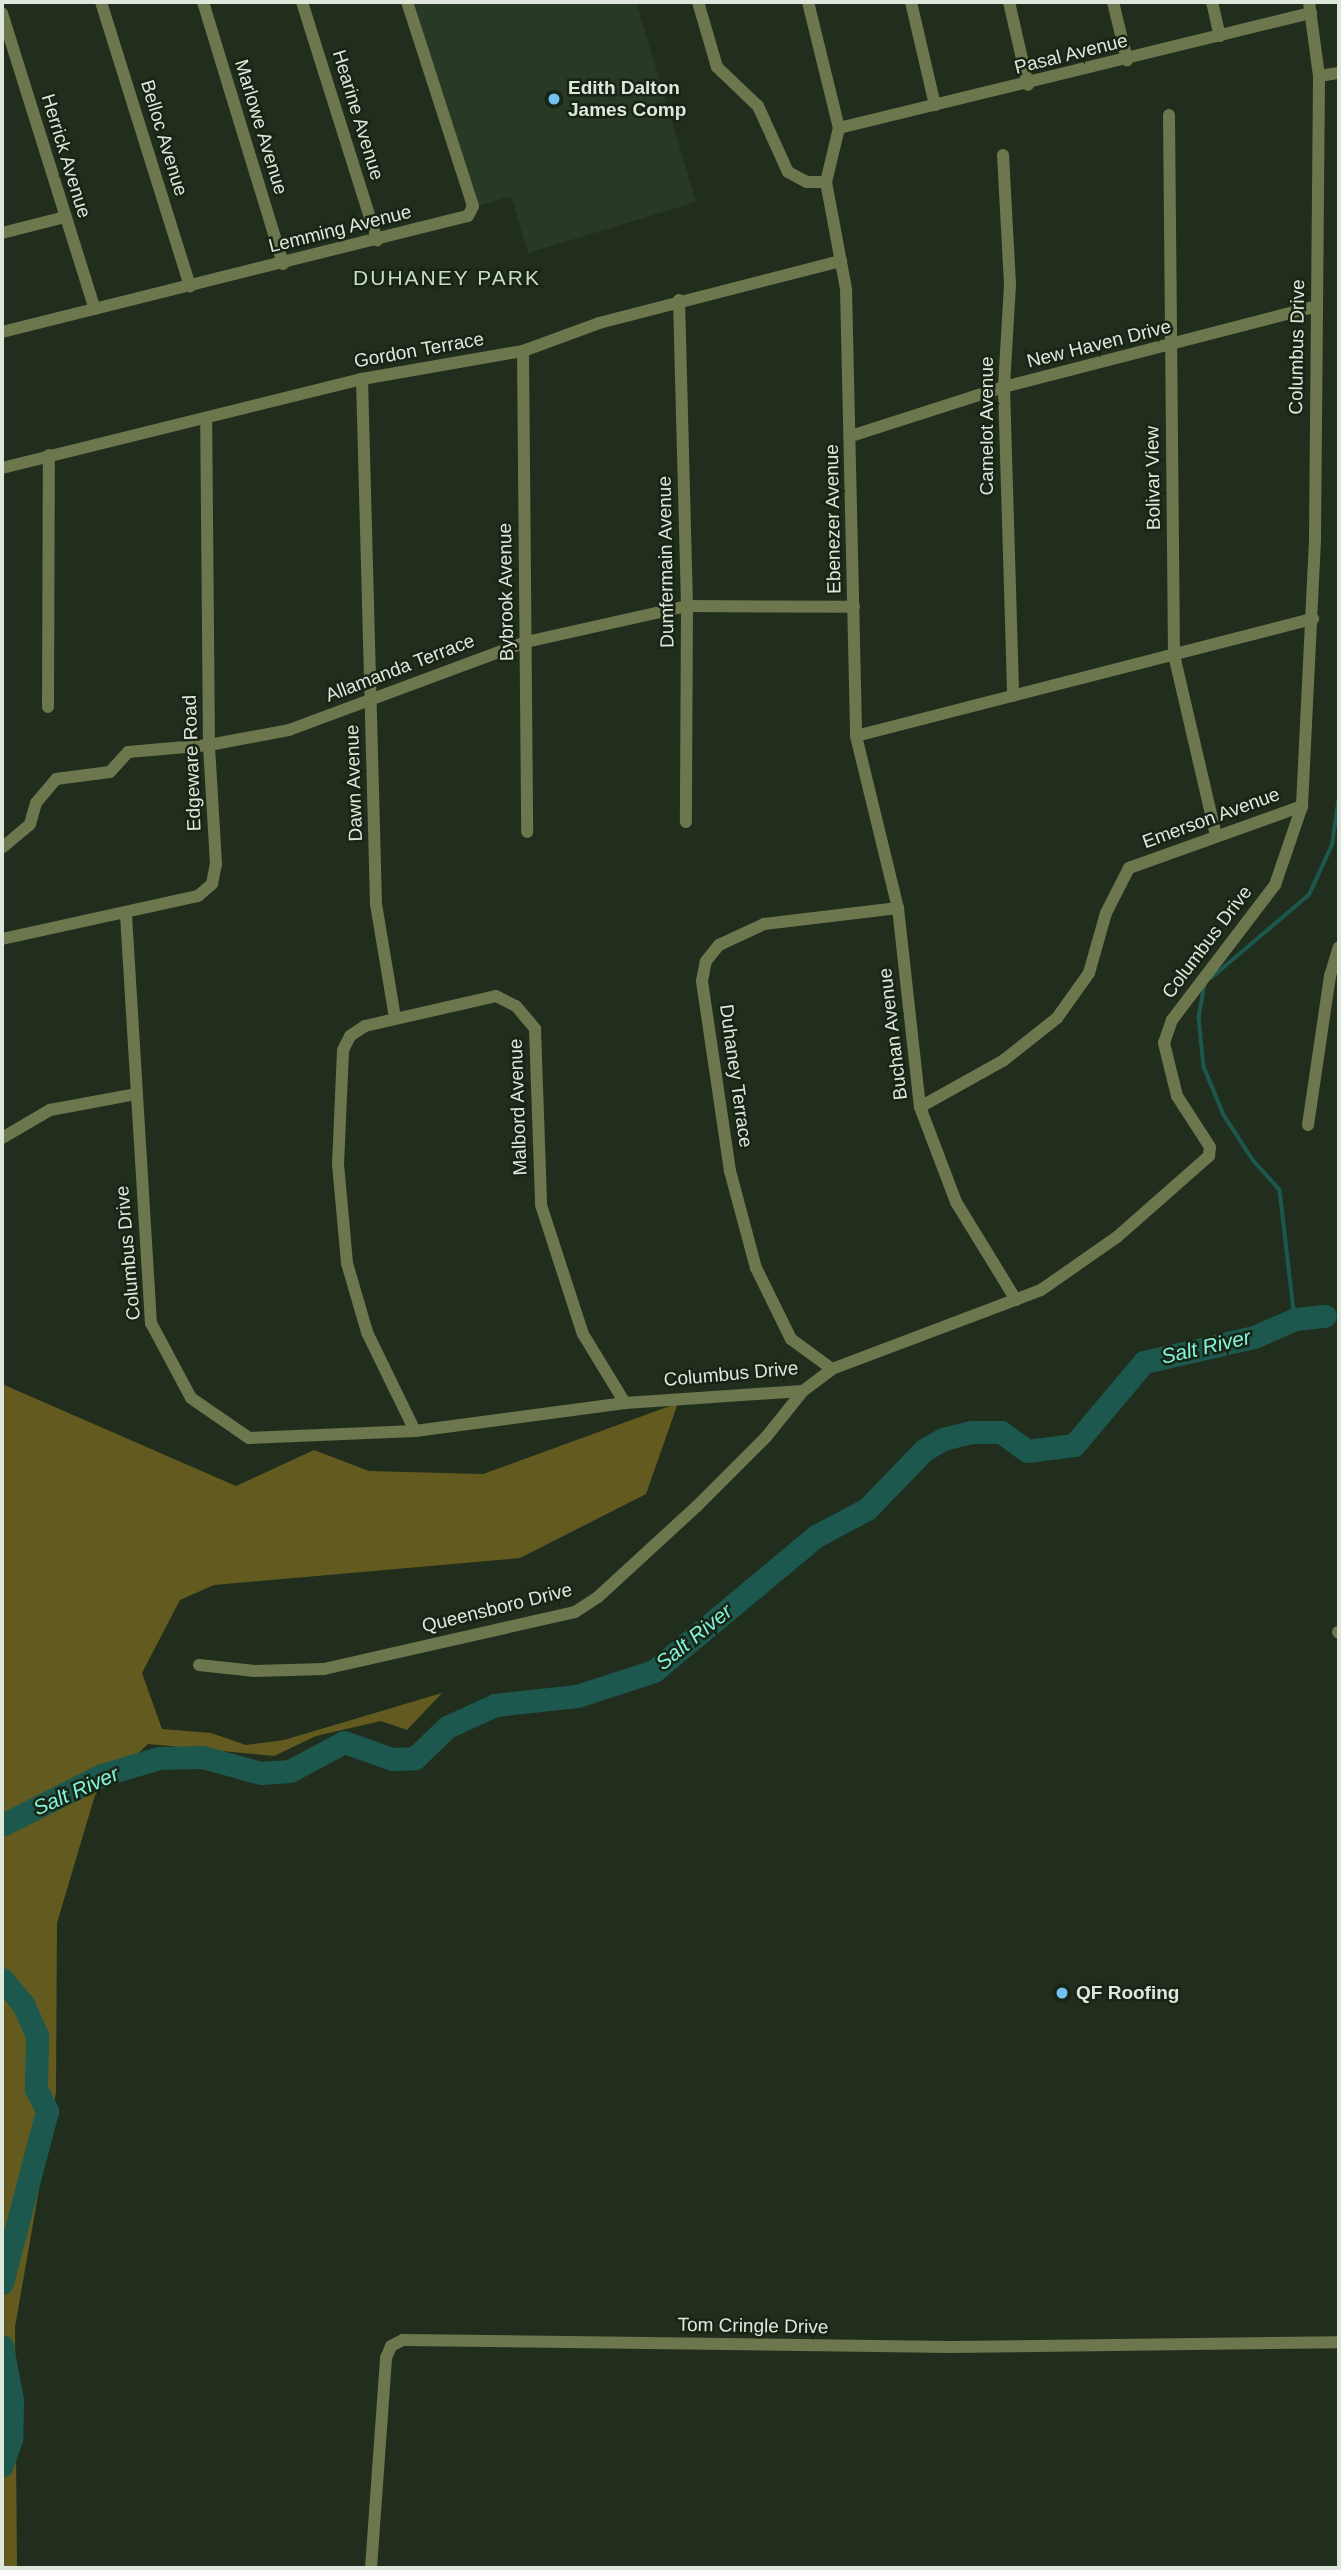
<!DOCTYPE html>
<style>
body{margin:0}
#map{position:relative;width:1341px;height:2570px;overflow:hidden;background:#212e1e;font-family:Helvetica,sans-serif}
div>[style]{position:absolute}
.built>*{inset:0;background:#283a25}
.forest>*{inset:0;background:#625a1e}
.stream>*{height:3.5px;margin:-1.75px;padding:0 1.75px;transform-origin:1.75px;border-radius:1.75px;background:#1c584d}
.river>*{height:23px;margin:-11.5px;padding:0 11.5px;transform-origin:11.5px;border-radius:11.5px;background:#1c584d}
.minor>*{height:12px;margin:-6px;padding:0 6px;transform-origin:6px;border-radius:6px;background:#6c774d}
.dots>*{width:19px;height:19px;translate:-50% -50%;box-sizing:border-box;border:4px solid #182515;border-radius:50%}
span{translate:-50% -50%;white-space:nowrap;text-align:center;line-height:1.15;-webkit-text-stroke:5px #182515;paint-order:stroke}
.street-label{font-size:19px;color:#dee7dc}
.poi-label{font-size:19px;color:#dee7dc;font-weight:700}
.left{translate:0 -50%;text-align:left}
.neighbourhood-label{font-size:21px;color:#cadbc6;letter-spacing:2px}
.water-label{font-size:21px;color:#82f4dd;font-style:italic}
.frame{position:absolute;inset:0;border:4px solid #dee7dc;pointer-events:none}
</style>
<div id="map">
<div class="built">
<div style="clip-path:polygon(414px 2px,636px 2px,696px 202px,528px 253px,511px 196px,475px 207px)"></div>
</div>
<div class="forest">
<div style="clip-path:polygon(2px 1384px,236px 1486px,314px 1450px,369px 1471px,483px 1474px,678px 1403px,646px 1494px,520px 1558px,214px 1585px,180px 1600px,142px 1673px,162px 1729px,211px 1733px,246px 1745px,284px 1740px,442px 1693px,407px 1730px,381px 1721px,316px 1736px,274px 1756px,148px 1744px,95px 1795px,57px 1923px,56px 2092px,15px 2327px,17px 2568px,2px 2568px)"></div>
</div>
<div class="stream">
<div style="left:1211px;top:978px;width:128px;rotate:-40.3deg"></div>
<div style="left:1309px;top:895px;width:55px;rotate:-65.3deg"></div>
<div style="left:1332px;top:845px;width:49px;rotate:-81.7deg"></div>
<div style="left:1205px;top:984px;width:34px;rotate:100deg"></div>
<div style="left:1199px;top:1017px;width:50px;rotate:84.3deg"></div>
<div style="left:1204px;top:1067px;width:52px;rotate:67.4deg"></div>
<div style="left:1224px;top:1115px;width:54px;rotate:57.2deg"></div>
<div style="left:1253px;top:1160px;width:40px;rotate:48deg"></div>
<div style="left:1280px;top:1190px;width:130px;rotate:83.4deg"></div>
</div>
<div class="river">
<div style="left:2px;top:1825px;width:112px;rotate:-26.6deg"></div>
<div style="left:102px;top:1775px;width:59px;rotate:-16.6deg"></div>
<div style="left:159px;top:1758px;width:43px;rotate:-1.3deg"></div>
<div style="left:202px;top:1757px;width:61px;rotate:15.2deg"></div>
<div style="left:261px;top:1773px;width:29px;rotate:-4deg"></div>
<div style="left:290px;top:1771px;width:61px;rotate:-28.2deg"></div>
<div style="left:344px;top:1742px;width:51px;rotate:19.5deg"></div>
<div style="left:392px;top:1759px;width:23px;rotate:-2deg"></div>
<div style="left:415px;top:1758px;width:45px;rotate:-44.1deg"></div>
<div style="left:447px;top:1727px;width:53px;rotate:-24.6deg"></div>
<div style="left:495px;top:1705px;width:82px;rotate:-6.3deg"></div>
<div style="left:577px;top:1696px;width:81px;rotate:-18deg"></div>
<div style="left:654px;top:1671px;width:211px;rotate:-39.8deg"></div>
<div style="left:816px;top:1536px;width:58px;rotate:-27.9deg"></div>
<div style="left:867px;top:1509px;width:82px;rotate:-46deg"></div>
<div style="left:924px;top:1450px;width:22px;rotate:-30deg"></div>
<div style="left:943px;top:1439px;width:29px;rotate:-14deg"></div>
<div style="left:971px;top:1432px;width:30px"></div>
<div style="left:1001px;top:1432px;width:32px;rotate:36deg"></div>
<div style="left:1027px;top:1451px;width:47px;rotate:-7.3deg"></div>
<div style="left:1074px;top:1445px;width:109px;rotate:-49.9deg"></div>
<div style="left:1144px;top:1362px;width:113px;rotate:-12.8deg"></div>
<div style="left:1254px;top:1337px;width:45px;rotate:-23.7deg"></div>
<div style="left:1295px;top:1319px;width:30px;rotate:-6deg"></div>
<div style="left:2px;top:1979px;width:33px;rotate:50deg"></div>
<div style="left:23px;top:2004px;width:35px;rotate:66deg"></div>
<div style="left:37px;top:2036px;width:53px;rotate:91.1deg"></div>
<div style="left:36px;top:2089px;width:25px;rotate:63deg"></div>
<div style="left:47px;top:2111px;width:178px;rotate:104.7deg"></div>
<div style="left:2px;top:2346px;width:55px;rotate:79.5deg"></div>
<div style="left:12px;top:2400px;width:39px;rotate:91deg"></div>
<div style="left:11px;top:2439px;width:28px;rotate:109deg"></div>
</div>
<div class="minor">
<div style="left:101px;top:2px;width:298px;rotate:72.6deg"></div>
<div style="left:203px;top:2px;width:274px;rotate:73deg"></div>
<div style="left:302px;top:2px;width:250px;rotate:72.5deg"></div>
<div style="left:698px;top:2px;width:68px;rotate:73.7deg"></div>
<div style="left:717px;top:67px;width:57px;rotate:43.6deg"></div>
<div style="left:758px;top:106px;width:72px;rotate:65.6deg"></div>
<div style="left:788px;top:172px;width:21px;rotate:28deg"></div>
<div style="left:807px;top:182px;width:19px"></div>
<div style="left:808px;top:2px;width:130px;rotate:76.2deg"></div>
<div style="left:911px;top:2px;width:106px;rotate:76.9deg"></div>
<div style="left:1009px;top:2px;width:85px;rotate:77.1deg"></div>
<div style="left:1113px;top:2px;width:60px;rotate:76.4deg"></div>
<div style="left:1212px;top:2px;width:35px;rotate:77deg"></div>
<div style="left:2px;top:13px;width:310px;rotate:72.6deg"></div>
<div style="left:1319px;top:76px;width:20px;rotate:-9deg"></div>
<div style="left:1169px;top:115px;width:540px;rotate:89.47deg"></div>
<div style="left:1174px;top:655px;width:185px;rotate:76.9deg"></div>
<div style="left:839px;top:128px;width:56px;rotate:103.5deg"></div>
<div style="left:826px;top:182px;width:109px;rotate:79.4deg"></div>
<div style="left:846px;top:289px;width:447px;rotate:88.7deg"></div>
<div style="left:856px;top:736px;width:177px;rotate:76.3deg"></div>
<div style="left:898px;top:908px;width:200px;rotate:83.7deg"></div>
<div style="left:920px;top:1107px;width:102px;rotate:69.2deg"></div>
<div style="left:956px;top:1202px;width:115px;rotate:58.5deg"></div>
<div style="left:839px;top:128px;width:486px;rotate:-13.7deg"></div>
<div style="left:1003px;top:155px;width:130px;rotate:86.9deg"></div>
<div style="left:1010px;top:285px;width:102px;rotate:93.4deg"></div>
<div style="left:1004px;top:387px;width:309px;rotate:88.3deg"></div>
<div style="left:2px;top:233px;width:65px;rotate:-14.3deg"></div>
<div style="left:679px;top:300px;width:306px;rotate:88.5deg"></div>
<div style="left:687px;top:606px;width:216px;rotate:90.3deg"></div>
<div style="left:2px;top:332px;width:480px;rotate:-14deg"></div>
<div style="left:468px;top:216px;width:11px;rotate:-63deg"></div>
<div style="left:473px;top:206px;width:214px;rotate:-107.9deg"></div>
<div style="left:523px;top:351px;width:481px;rotate:89.5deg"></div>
<div style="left:362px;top:379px;width:525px;rotate:88.47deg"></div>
<div style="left:376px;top:904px;width:115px;rotate:80.5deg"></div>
<div style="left:851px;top:436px;width:161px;rotate:-17.8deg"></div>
<div style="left:1004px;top:387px;width:323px;rotate:-14.5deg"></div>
<div style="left:2px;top:468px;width:371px;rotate:-13.9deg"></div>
<div style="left:362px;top:379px;width:163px;rotate:-9.9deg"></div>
<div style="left:523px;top:351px;width:81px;rotate:-20.2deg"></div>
<div style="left:599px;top:323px;width:250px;rotate:-14.4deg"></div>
<div style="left:48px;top:707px;width:252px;rotate:-89.8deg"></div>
<div style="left:856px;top:736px;width:472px;rotate:-14.4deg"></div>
<div style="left:3px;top:847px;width:35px;rotate:-40deg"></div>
<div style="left:30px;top:824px;width:22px;rotate:-74deg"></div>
<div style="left:36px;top:803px;width:31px;rotate:-50deg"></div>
<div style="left:56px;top:779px;width:54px;rotate:-7.4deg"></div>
<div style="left:110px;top:772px;width:27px;rotate:-48deg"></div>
<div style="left:128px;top:752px;width:81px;rotate:-4.9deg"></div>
<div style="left:209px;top:745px;width:81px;rotate:-10.6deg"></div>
<div style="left:289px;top:730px;width:253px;rotate:-20.4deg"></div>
<div style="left:526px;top:642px;width:165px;rotate:-12.6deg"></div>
<div style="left:687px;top:606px;width:167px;rotate:0.3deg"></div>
<div style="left:126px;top:915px;width:409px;rotate:86.5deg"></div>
<div style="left:151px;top:1323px;width:85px;rotate:61.9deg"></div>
<div style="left:191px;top:1398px;width:70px;rotate:34.6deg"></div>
<div style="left:249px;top:1438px;width:166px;rotate:-2.4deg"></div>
<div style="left:415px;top:1431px;width:212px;rotate:-7.6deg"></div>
<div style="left:625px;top:1403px;width:178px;rotate:-3.9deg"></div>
<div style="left:803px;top:1391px;width:36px;rotate:-37deg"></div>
<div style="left:832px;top:1369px;width:223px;rotate:-20.7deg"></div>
<div style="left:1041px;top:1290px;width:93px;rotate:-34.9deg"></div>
<div style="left:1117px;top:1237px;width:123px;rotate:-41.4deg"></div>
<div style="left:1209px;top:1156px;width:9px;rotate:-84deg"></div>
<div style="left:1210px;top:1147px;width:61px;rotate:-122.9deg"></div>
<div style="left:1177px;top:1096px;width:55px;rotate:-103.8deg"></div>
<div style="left:1164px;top:1043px;width:24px;rotate:-71deg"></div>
<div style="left:1172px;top:1020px;width:170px;rotate:-52.7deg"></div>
<div style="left:1275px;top:885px;width:83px;rotate:-71.1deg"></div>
<div style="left:1302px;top:806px;width:269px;rotate:-87.2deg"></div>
<div style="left:1315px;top:537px;width:461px;rotate:-89.5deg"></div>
<div style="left:1319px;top:76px;width:75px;rotate:-97.7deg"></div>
<div style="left:2px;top:939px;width:201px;rotate:-12.4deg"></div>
<div style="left:198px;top:896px;width:18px;rotate:-41deg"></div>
<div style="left:212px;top:884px;width:20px;rotate:-79deg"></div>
<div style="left:216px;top:864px;width:119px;rotate:-93.4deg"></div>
<div style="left:209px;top:745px;width:325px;rotate:-90.5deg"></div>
<div style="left:920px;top:1107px;width:96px;rotate:-29.2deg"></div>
<div style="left:1004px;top:1060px;width:68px;rotate:-38.4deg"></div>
<div style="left:1057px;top:1018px;width:55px;rotate:-54.6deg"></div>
<div style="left:1089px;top:973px;width:62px;rotate:-74.2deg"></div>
<div style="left:1106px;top:913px;width:51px;rotate:-62.9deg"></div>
<div style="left:1129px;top:868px;width:184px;rotate:-19.7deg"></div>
<div style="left:1308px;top:1125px;width:151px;rotate:-81.6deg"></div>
<div style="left:1330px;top:976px;width:30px;rotate:-73deg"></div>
<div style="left:2px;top:1138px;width:56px;rotate:-30.3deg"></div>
<div style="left:50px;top:1110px;width:87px;rotate:-10.5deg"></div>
<div style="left:832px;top:1369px;width:51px;rotate:-143.8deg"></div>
<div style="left:791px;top:1339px;width:79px;rotate:-116.2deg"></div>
<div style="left:756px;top:1268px;width:100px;rotate:-105deg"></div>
<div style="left:730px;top:1171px;width:192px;rotate:-98.4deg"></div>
<div style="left:702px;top:981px;width:20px;rotate:-79deg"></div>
<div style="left:706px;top:961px;width:21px;rotate:-51deg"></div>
<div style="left:719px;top:945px;width:50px;rotate:-25deg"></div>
<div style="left:764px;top:924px;width:135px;rotate:-6.8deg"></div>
<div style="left:415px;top:1431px;width:110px;rotate:-115.9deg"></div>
<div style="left:367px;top:1332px;width:72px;rotate:-106.2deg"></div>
<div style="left:347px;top:1263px;width:98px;rotate:-95.2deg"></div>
<div style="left:338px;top:1165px;width:115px;rotate:-87.5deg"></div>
<div style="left:343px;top:1050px;width:16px;rotate:-63deg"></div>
<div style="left:350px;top:1036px;width:18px;rotate:-34deg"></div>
<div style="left:365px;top:1026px;width:134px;rotate:-12.9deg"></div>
<div style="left:496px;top:996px;width:22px;rotate:27deg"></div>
<div style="left:516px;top:1006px;width:30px;rotate:50deg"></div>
<div style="left:535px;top:1029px;width:176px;rotate:88deg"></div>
<div style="left:541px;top:1205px;width:136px;rotate:72deg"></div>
<div style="left:583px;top:1334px;width:81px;rotate:58.7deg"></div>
<div style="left:1338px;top:1632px;width:1px;rotate:45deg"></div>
<div style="left:199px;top:1665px;width:56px;rotate:6.1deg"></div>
<div style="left:255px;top:1671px;width:69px;rotate:-1.7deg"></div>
<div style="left:324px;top:1669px;width:257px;rotate:-12.8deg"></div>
<div style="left:575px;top:1612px;width:27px;rotate:-33deg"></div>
<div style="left:598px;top:1597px;width:134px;rotate:-42.6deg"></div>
<div style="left:697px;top:1506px;width:98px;rotate:-45deg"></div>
<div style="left:766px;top:1437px;width:59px;rotate:-51.2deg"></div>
<div style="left:371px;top:2568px;width:211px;rotate:-85.9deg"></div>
<div style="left:386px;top:2358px;width:13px;rotate:-67deg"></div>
<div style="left:391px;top:2346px;width:13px;rotate:-27deg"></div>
<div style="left:403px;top:2340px;width:547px;rotate:0.73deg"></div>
<div style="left:950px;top:2347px;width:389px;rotate:-0.7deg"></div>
</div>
<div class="dots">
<div style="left:554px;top:99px;background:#70c2f4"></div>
<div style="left:1062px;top:1993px;background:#70c2f4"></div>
</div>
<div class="street-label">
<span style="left:1071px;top:54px;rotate:-14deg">Pasal Avenue</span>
<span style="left:358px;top:115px;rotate:73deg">Hearine Avenue</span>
<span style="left:261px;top:127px;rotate:73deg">Marlowe Avenue</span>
<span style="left:164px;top:138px;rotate:73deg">Belloc Avenue</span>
<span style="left:66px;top:156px;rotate:73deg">Herrick Avenue</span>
<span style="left:340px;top:229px;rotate:-14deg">Lemming Avenue</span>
<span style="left:1099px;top:344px;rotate:-14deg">New Haven Drive</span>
<span style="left:1297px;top:347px;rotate:-89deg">Columbus Drive</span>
<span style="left:419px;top:350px;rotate:-10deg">Gordon Terrace</span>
<span style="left:987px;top:426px;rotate:-90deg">Camelot Avenue</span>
<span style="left:1153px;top:478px;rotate:-91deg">Bolivar View</span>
<span style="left:833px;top:519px;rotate:-91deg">Ebenezer Avenue</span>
<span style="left:666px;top:562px;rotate:-91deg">Dumfermain Avenue</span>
<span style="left:506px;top:592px;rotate:-91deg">Bybrook Avenue</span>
<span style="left:400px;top:668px;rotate:-21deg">Allamanda Terrace</span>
<span style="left:192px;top:763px;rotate:-92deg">Edgeware Road</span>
<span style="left:354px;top:783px;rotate:-92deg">Dawn Avenue</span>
<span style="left:1211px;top:818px;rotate:-20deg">Emerson Avenue</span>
<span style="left:1207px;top:942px;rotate:-53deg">Columbus Drive</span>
<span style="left:893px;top:1034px;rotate:-97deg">Buchan Avenue</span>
<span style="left:736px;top:1076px;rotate:82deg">Duhaney Terrace</span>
<span style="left:518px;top:1107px;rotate:-92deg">Malbord Avenue</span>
<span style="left:128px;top:1253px;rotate:-95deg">Columbus Drive</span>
<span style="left:731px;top:1374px;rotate:-5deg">Columbus Drive</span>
<span style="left:497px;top:1608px;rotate:-14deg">Queensboro Drive</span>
<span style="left:753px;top:2326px;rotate:1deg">Tom Cringle Drive</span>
</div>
<div class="poi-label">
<span class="left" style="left:568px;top:99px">Edith Dalton<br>James Comp</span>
<span class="left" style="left:1076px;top:1993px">QF Roofing</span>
</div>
<div class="neighbourhood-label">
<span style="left:447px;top:278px">DUHANEY PARK</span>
</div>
<div class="water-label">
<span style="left:1206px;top:1347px;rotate:-13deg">Salt River</span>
<span style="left:694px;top:1637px;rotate:-39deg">Salt River</span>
<span style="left:76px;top:1791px;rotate:-24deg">Salt River</span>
</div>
<div class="frame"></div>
</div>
